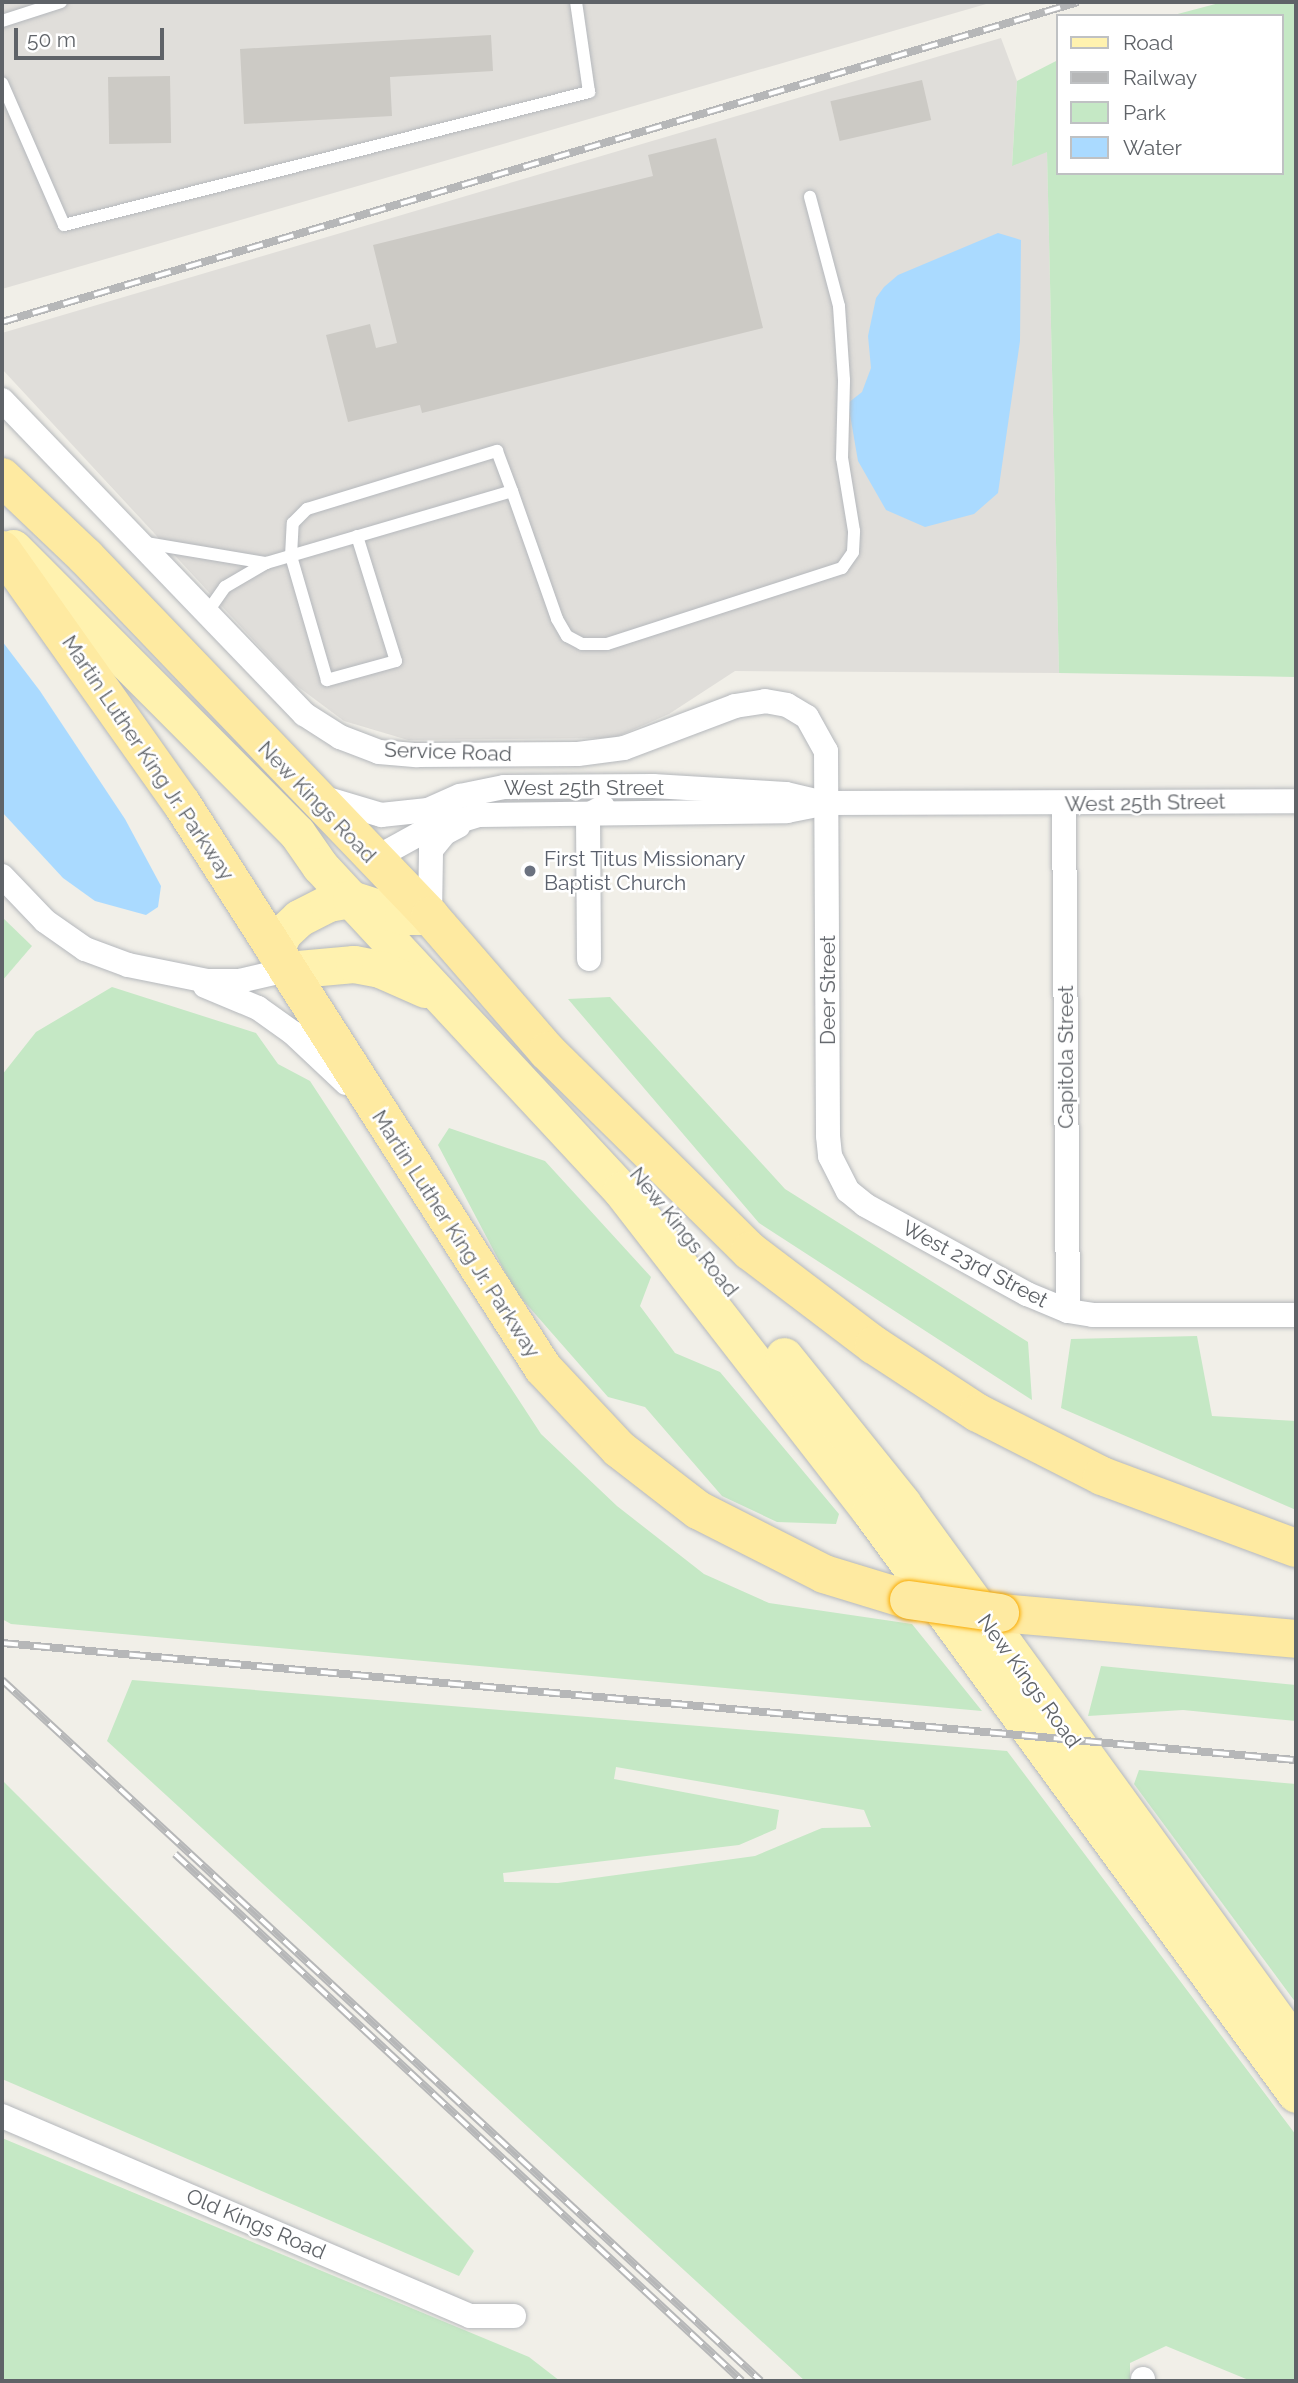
<!DOCTYPE html>
<style>
body{margin:0}
#map{position:relative;width:1298px;height:2383px;overflow:hidden;background:#f1efe8;font-family:Raleway,sans-serif}
div>[style]{position:absolute}
.industrial>*{inset:0;background:#e0deda}
.green>*{inset:0;background:#c5e8c5}
.water>*{inset:0;background:#aadaff}
.building>*{inset:0;background:#cccac5;transform-origin:0 0}
.roads{filter:drop-shadow(0 0 2px #b5b8bc) drop-shadow(0 0 2px #b5b8bc)}
.service>*{height:12px;margin:-6px;padding:0 6px;transform-origin:6px;border-radius:6px;background:#fff}
.minor>*{height:24px;margin:-12px;padding:0 12px;transform-origin:12px;border-radius:12px;background:#fff}
.primary>*{height:37px;margin:-18.5px;padding:0 18.5px;transform-origin:18.5px;border-radius:18.5px;background:#fff2af}
.trunk>*{height:38px;margin:-19px;padding:0 19px;transform-origin:19px;border-radius:19px;background:#feeaa1}
.rail>*{height:8px;margin-top:-4px;transform-origin:0;background:repeating-linear-gradient(90deg,#fff 0 16px,#b6b7b8 0 32px);box-sizing:border-box;border-block:2px solid #b6b7b8}
.bridges{filter:drop-shadow(0 0 2px #f9ab00) drop-shadow(0 0 2px #f9ab00)}
.trunk-bridge>*{height:38px;margin:-19px;padding:0 19px;transform-origin:19px;border-radius:19px;background:#feeaa1}
.dots>*{width:19px;height:19px;translate:-50% -50%;box-sizing:border-box;border:4px solid #fff;border-radius:50%}
span{translate:-50% -50%;white-space:nowrap;text-align:center;line-height:1.15;-webkit-text-stroke:5px #fff;paint-order:stroke}
.street-label{font-size:21px;color:#5f6368}
.worship-label{font-size:21px;color:#5b616d}
.left{translate:0 -50%;text-align:left}
.frame{position:absolute;inset:0;border:4px solid #5f6368;pointer-events:none}
.legend{position:absolute;left:1056px;top:14px;width:228px;height:161px;box-sizing:border-box;background:#fff;border:2px solid #bfc1c3;margin:0;padding:9px 12px;list-style:none;font-size:21px;color:#5f6368}
.legend li{display:flex;align-items:center;gap:14px;height:35px}
.legend b{width:35px;border:2px solid #bfc1c3}
.scale{position:absolute;left:14px;top:28px;width:150px;height:32px;box-sizing:border-box;border:4px solid #5f6368;border-top:0;padding-left:9px;font-size:21px;line-height:24px;white-space:nowrap;color:#5f6368;-webkit-text-stroke:5px #fff;paint-order:stroke}
</style>
<div id="map">
<div class="industrial">
<div style="clip-path:polygon(2px 2px,993px 2px,2px 289px)"></div>
<div style="clip-path:polygon(1001px 38px,1017px 81px,1012px 165px,1047px 151px,1059px 673px,735px 671px,669px 714px,614px 738px,408px 740px,344px 721px,293px 683px,2px 369px,2px 333px)"></div>
</div>
<div class="green">
<div style="clip-path:polygon(1223px 2px,1296px 2px,1296px 677px,1059px 673px,1047px 152px,1012px 166px,1017px 81px,1058px 60px,1058px 173px,1282px 173px,1282px 16px,1170px 16px)"></div>
<div style="clip-path:polygon(2px 917px,32px 946px,2px 981px)"></div>
<div style="clip-path:polygon(112px 987px,256px 1033px,278px 1064px,310px 1081px,541px 1434px,617px 1506px,704px 1574px,769px 1603px,912px 1624px,982px 1711px,11px 1624px,2px 1619px,2px 1075px,36px 1032px)"></div>
<div style="clip-path:polygon(610px 997px,785px 1189px,1028px 1342px,1032px 1400px,759px 1223px,568px 999px)"></div>
<div style="clip-path:polygon(449px 1128px,545px 1161px,651px 1277px,640px 1306px,675px 1353px,720px 1372px,839px 1514px,836px 1524px,777px 1522px,722px 1496px,645px 1407px,608px 1397px,515px 1291px,438px 1145px)"></div>
<div style="clip-path:polygon(1197px 1336px,1212px 1416px,1296px 1421px,1296px 1510px,1061px 1408px,1071px 1339px)"></div>
<div style="clip-path:polygon(1101px 1666px,1296px 1685px,1296px 1721px,1183px 1710px,1088px 1716px)"></div>
<div style="clip-path:polygon(evenodd,132px 1680px,1007px 1751px,1296px 2135px,1296px 2381px,1251px 2381px,1166px 2346px,1130px 2363px,1130px 2381px,805px 2381px,107px 1741px,132px 1680px,616px 1767px,864px 1810px,871px 1827px,822px 1828px,755px 1856px,558px 1883px,504px 1882px,503px 1873px,739px 1845px,776px 1829px,779px 1810px,614px 1779px,616px 1767px)"></div>
<div style="clip-path:polygon(1139px 1770px,1296px 1784px,1296px 2003px,1134px 1784px)"></div>
<div style="clip-path:polygon(2px 1780px,474px 2251px,459px 2276px,2px 2079px)"></div>
<div style="clip-path:polygon(2px 2138px,529px 2357px,560px 2381px,2px 2381px)"></div>
</div>
<div class="water">
<div style="clip-path:polygon(998px 233px,1021px 240px,1020px 341px,998px 493px,974px 514px,925px 527px,886px 510px,858px 461px,848px 403px,862px 392px,871px 368px,868px 336px,876px 298px,884px 287px,898px 275px)"></div>
<div style="clip-path:polygon(2px 641px,40px 691px,125px 819px,161px 886px,158px 907px,146px 915px,95px 901px,63px 878px,2px 812px)"></div>
</div>
<div class="building">
<div style="clip-path:polygon(491px 35px,493px 71px,390px 77px,392px 116px,244px 124px,240px 49px)"></div>
<div style="left:170px;top:76px;width:67px;height:62px;rotate:89deg"></div>
<div style="left:922px;top:80px;width:41px;height:94px;rotate:77deg"></div>
<div style="clip-path:polygon(716px 138px,763px 328px,422px 413px,420px 405px,348px 422px,326px 335px,370px 324px,376px 348px,397px 343px,373px 245px,653px 176px,648px 155px)"></div>
</div>
<div class="roads">
<div class="service">
<div style="left:2px;top:21px;width:62px;rotate:-17.9deg"></div>
<div style="left:2px;top:83px;width:155px;rotate:66.4deg"></div>
<div style="left:64px;top:225px;width:542px;rotate:-14.22deg"></div>
<div style="left:589px;top:92px;width:91px;rotate:-98.2deg"></div>
<div style="left:357px;top:536px;width:131px;rotate:72.7deg"></div>
<div style="left:396px;top:661px;width:72px;rotate:164.6deg"></div>
<div style="left:327px;top:680px;width:129px;rotate:-106.2deg"></div>
<div style="left:291px;top:556px;width:33px;rotate:-87deg"></div>
<div style="left:293px;top:523px;width:20px;rotate:-45deg"></div>
<div style="left:307px;top:509px;width:199px;rotate:-17deg"></div>
<div style="left:497px;top:451px;width:43px;rotate:69.4deg"></div>
<div style="left:146px;top:543px;width:122px;rotate:9.5deg"></div>
<div style="left:206px;top:614px;width:33px;rotate:-55deg"></div>
<div style="left:225px;top:587px;width:48px;rotate:-30.3deg"></div>
<div style="left:266px;top:563px;width:256px;rotate:-16.3deg"></div>
<div style="left:512px;top:491px;width:136px;rotate:70.6deg"></div>
<div style="left:557px;top:619px;width:20px;rotate:60deg"></div>
<div style="left:567px;top:636px;width:17px;rotate:28deg"></div>
<div style="left:582px;top:644px;width:25px"></div>
<div style="left:607px;top:644px;width:247px;rotate:-17.9deg"></div>
<div style="left:842px;top:568px;width:19px;rotate:-55deg"></div>
<div style="left:853px;top:552px;width:21px;rotate:-87deg"></div>
<div style="left:854px;top:531px;width:74px;rotate:-99.3deg"></div>
<div style="left:842px;top:458px;width:78px;rotate:-88.5deg"></div>
<div style="left:844px;top:380px;width:74px;rotate:-93.9deg"></div>
<div style="left:839px;top:306px;width:113px;rotate:-104.9deg"></div>
</div>
<div class="minor">
<div style="left:2px;top:400px;width:436px;rotate:46.1deg"></div>
<div style="left:304px;top:714px;width:43px;rotate:32.6deg"></div>
<div style="left:340px;top:737px;width:42px;rotate:21deg"></div>
<div style="left:379px;top:752px;width:38px;rotate:5deg"></div>
<div style="left:417px;top:755px;width:161px;rotate:-0.4deg"></div>
<div style="left:578px;top:754px;width:46px;rotate:-7.4deg"></div>
<div style="left:624px;top:748px;width:119px;rotate:-20.7deg"></div>
<div style="left:735px;top:706px;width:30px;rotate:-9deg"></div>
<div style="left:765px;top:701px;width:22px;rotate:10deg"></div>
<div style="left:787px;top:705px;width:23px;rotate:31deg"></div>
<div style="left:807px;top:717px;width:39px;rotate:61deg"></div>
<div style="left:826px;top:751px;width:385px;rotate:89.7deg"></div>
<div style="left:828px;top:1136px;width:20px;rotate:84deg"></div>
<div style="left:830px;top:1156px;width:39px;rotate:63deg"></div>
<div style="left:848px;top:1191px;width:22px;rotate:39deg"></div>
<div style="left:865px;top:1205px;width:185px;rotate:28.8deg"></div>
<div style="left:1027px;top:1294px;width:44px;rotate:22.5deg"></div>
<div style="left:1068px;top:1311px;width:25px;rotate:9deg"></div>
<div style="left:1093px;top:1315px;width:203px"></div>
<div style="left:321px;top:797px;width:63px;rotate:16.7deg"></div>
<div style="left:381px;top:815px;width:47px;rotate:-6.1deg"></div>
<div style="left:428px;top:810px;width:35px;rotate:-24deg"></div>
<div style="left:460px;top:796px;width:45px;rotate:-11.6deg"></div>
<div style="left:504px;top:787px;width:149px;rotate:-0.4deg"></div>
<div style="left:653px;top:786px;width:133px;rotate:3.4deg"></div>
<div style="left:786px;top:794px;width:27px;rotate:13deg"></div>
<div style="left:1064px;top:804px;width:507px;rotate:89.55deg"></div>
<div style="left:372px;top:860px;width:58px;rotate:-28.8deg"></div>
<div style="left:423px;top:832px;width:59px;rotate:-16.9deg"></div>
<div style="left:479px;top:815px;width:308px;rotate:-0.7deg"></div>
<div style="left:787px;top:811px;width:41px;rotate:-11.3deg"></div>
<div style="left:827px;top:803px;width:469px;rotate:-0.2deg"></div>
<div style="left:2px;top:876px;width:62px;rotate:46.3deg"></div>
<div style="left:45px;top:921px;width:49px;rotate:35deg"></div>
<div style="left:85px;top:949px;width:46px;rotate:20.4deg"></div>
<div style="left:128px;top:965px;width:81px;rotate:11.4deg"></div>
<div style="left:207px;top:981px;width:32px"></div>
<div style="left:239px;top:981px;width:49px;rotate:-12.9deg"></div>
<div style="left:430px;top:916px;width:66px;rotate:-89.1deg"></div>
<div style="left:431px;top:850px;width:22px;rotate:-51deg"></div>
<div style="left:445px;top:833px;width:15px;rotate:-28deg"></div>
<div style="left:589px;top:959px;width:144px;rotate:-90.4deg"></div>
<div style="left:588px;top:815px;width:17px;rotate:-28deg"></div>
<div style="left:205px;top:986px;width:57px;rotate:22.5deg"></div>
<div style="left:258px;top:1008px;width:43px;rotate:35.5deg"></div>
<div style="left:293px;top:1033px;width:73px;rotate:43.3deg"></div>
<div style="left:2px;top:2116px;width:509px;rotate:23.14deg"></div>
<div style="left:470px;top:2316px;width:44px"></div>
<div style="left:1143px;top:2379px;width:2px;rotate:90deg"></div>
</div>
<div class="primary">
<div style="left:13px;top:548px;width:402px;rotate:45.1deg"></div>
<div style="left:297px;top:833px;width:40px;rotate:55.1deg"></div>
<div style="left:320px;top:866px;width:442px;rotate:47.1deg"></div>
<div style="left:621px;top:1190px;width:406px;rotate:52.2deg"></div>
<div style="left:870px;top:1511px;width:722px;rotate:53.84deg"></div>
<div style="left:275px;top:951px;width:20px;rotate:-66deg"></div>
<div style="left:283px;top:933px;width:22px;rotate:-43deg"></div>
<div style="left:299px;top:918px;width:33px;rotate:-27deg"></div>
<div style="left:328px;top:903px;width:23px;rotate:-10deg"></div>
<div style="left:351px;top:899px;width:55px;rotate:18.1deg"></div>
<div style="left:403px;top:916px;width:27px"></div>
<div style="left:287px;top:970px;width:67px;rotate:-5.1deg"></div>
<div style="left:354px;top:964px;width:26px;rotate:11deg"></div>
<div style="left:380px;top:969px;width:49px;rotate:24deg"></div>
<div style="left:784px;top:1356px;width:189px;rotate:51.2deg"></div>
<div style="left:902px;top:1503px;width:671px;rotate:54.04deg"></div>
</div>
<div class="trunk">
<div style="left:2px;top:477px;width:115px;rotate:43.6deg"></div>
<div style="left:85px;top:556px;width:499px;rotate:46.2deg"></div>
<div style="left:430px;top:916px;width:179px;rotate:49.1deg"></div>
<div style="left:547px;top:1051px;width:285px;rotate:44.6deg"></div>
<div style="left:750px;top:1251px;width:156px;rotate:37.2deg"></div>
<div style="left:874px;top:1345px;width:124px;rotate:33.2deg"></div>
<div style="left:978px;top:1413px;width:139px;rotate:26.9deg"></div>
<div style="left:1102px;top:1476px;width:207px;rotate:20.4deg"></div>
<div style="left:2px;top:550px;width:311px;rotate:54.7deg"></div>
<div style="left:182px;top:804px;width:670px;rotate:57.38deg"></div>
<div style="left:543px;top:1368px;width:111px;rotate:46.8deg"></div>
<div style="left:619px;top:1449px;width:100px;rotate:37.7deg"></div>
<div style="left:698px;top:1510px;width:141px;rotate:26.9deg"></div>
<div style="left:824px;top:1574px;width:89px;rotate:17deg"></div>
<div style="left:1000px;top:1613px;width:297px;rotate:5deg"></div>
</div>
</div>
<div class="rail">
<div style="left:2px;top:322px;width:1123px;rotate:-16.56deg"></div>
<div style="left:2px;top:1643px;width:1299px;rotate:5.17deg"></div>
<div style="left:2px;top:1680px;width:1033px;rotate:42.73deg"></div>
<div style="left:175px;top:1854px;width:774px;rotate:42.91deg"></div>
</div>
<div class="bridges">
<div class="trunk-bridge">
<div style="left:909px;top:1600px;width:92px;rotate:8.1deg"></div>
</div>
</div>
<div class="dots">
<div style="left:530px;top:871px;background:#6b7280"></div>
</div>
<div class="street-label">
<span style="left:448px;top:752px;rotate:2deg">Service Road</span>
<span style="left:148px;top:758px;rotate:56deg">Martin Luther King Jr. Parkway</span>
<span style="left:584px;top:788px">West 25th Street</span>
<span style="left:317px;top:802px;rotate:46deg">New Kings Road</span>
<span style="left:1145px;top:803px;rotate:-1deg">West 25th Street</span>
<span style="left:828px;top:990px;rotate:-90deg">Deer Street</span>
<span style="left:1066px;top:1057px;rotate:-90deg">Capitola Street</span>
<span style="left:684px;top:1232px;rotate:51deg">New Kings Road</span>
<span style="left:456px;top:1234px;rotate:57deg">Martin Luther King Jr. Parkway</span>
<span style="left:975px;top:1264px;rotate:28deg">West 23rd Street</span>
<span style="left:1029px;top:1681px;rotate:54deg">New Kings Road</span>
<span style="left:256px;top:2224px;rotate:23deg">Old Kings Road</span>
</div>
<div class="worship-label">
<span class="left" style="left:544px;top:871px">First Titus Missionary<br>Baptist Church</span>
</div>
<div class="frame"></div>
<ul class="legend">
<li><b style="height:9px;background:#fff2af"></b>Road</li>
<li><b style="height:9px;background:#b6b7b8"></b>Railway</li>
<li><b style="height:19px;background:#c5e8c5"></b>Park</li>
<li><b style="height:19px;background:#aadaff"></b>Water</li>
</ul>
<div class="scale">50 m</div>
</div>
